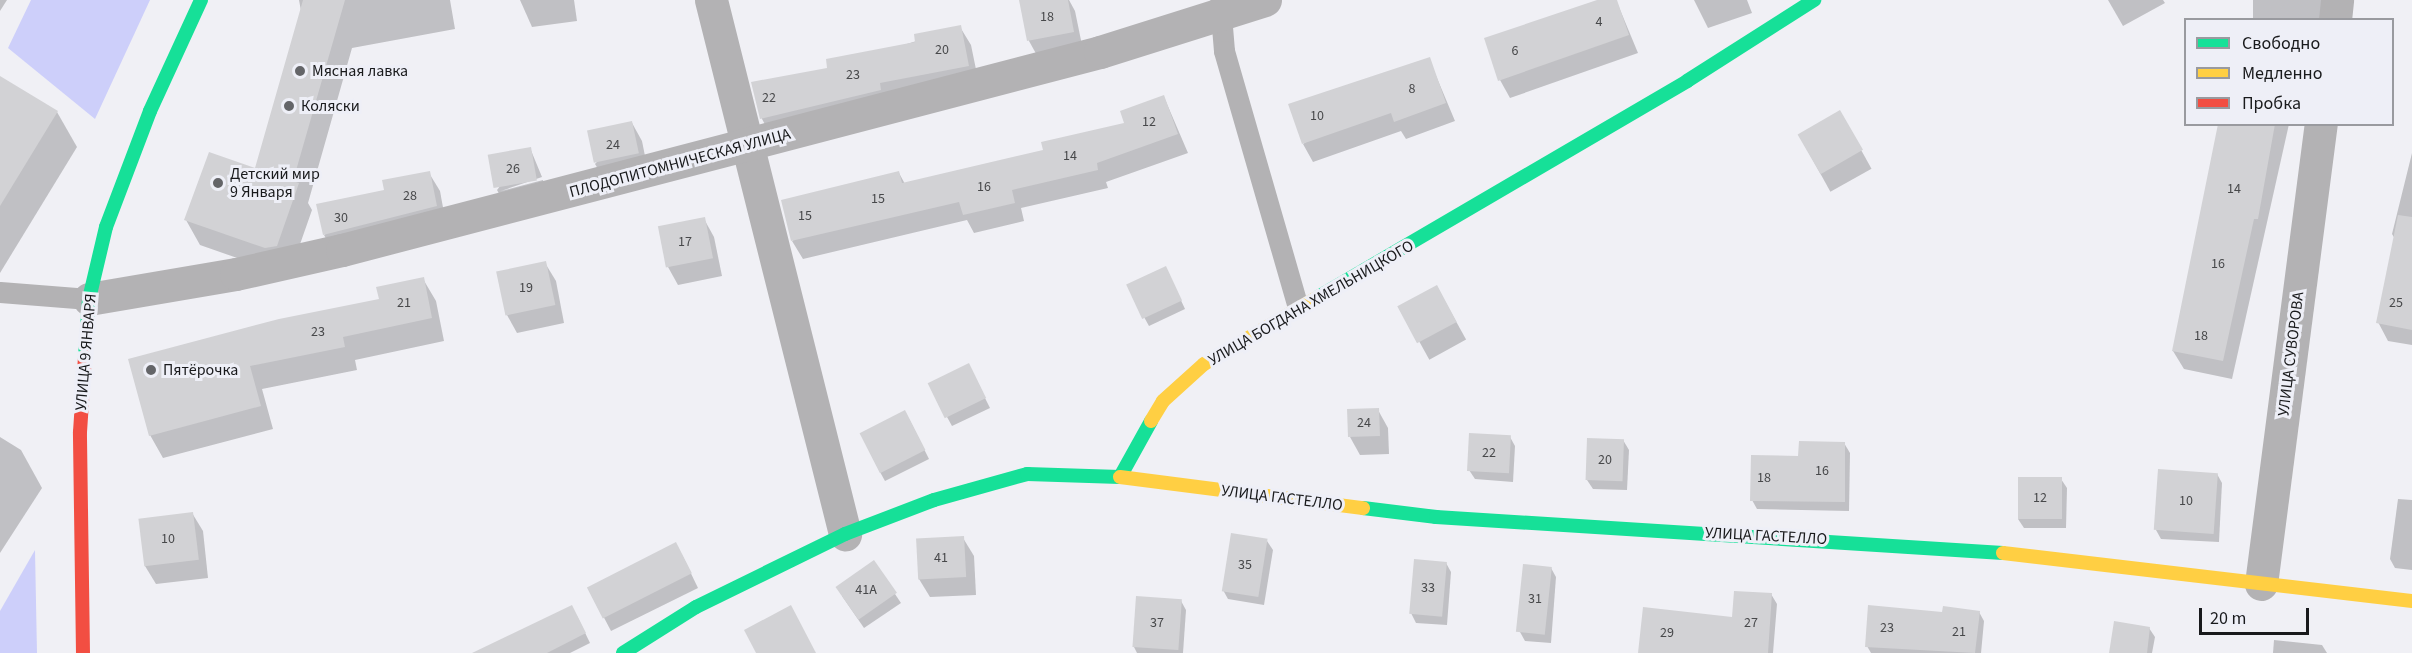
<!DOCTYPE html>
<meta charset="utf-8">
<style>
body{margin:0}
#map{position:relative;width:2412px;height:653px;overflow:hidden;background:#f0f0f5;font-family:"Source Sans 3",sans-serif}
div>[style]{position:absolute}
.green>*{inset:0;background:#cdcffa}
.shadow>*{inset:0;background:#0003;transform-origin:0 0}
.building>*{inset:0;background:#d2d2d5;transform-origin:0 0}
.lane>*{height:21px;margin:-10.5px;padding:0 10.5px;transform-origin:10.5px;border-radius:10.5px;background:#b3b2b4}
.street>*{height:33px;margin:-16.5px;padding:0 16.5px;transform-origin:16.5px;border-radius:16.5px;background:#b3b2b4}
.fast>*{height:14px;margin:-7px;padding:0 7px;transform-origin:7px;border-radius:7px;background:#16e098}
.slow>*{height:14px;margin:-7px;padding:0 7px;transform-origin:7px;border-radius:7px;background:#ffcf43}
.jam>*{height:14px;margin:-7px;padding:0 7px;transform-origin:7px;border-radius:7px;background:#f24e42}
.dots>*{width:16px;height:16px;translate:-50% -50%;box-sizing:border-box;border:3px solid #eeeff7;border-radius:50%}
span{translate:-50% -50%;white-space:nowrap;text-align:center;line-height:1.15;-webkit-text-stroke:6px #eeeff7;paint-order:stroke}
.number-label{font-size:14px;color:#47484a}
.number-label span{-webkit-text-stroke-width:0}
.poi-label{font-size:16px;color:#191a1c}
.left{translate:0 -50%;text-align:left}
.street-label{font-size:16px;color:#191a1c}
.legend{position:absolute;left:2184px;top:18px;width:210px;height:108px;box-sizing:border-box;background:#eeeff7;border:2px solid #999a9f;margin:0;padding:8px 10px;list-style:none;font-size:18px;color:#191a1c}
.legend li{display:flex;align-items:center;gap:12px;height:30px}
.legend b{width:30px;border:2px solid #999a9f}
.scale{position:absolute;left:2199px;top:608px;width:110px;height:27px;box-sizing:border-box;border:3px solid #191a1c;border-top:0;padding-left:8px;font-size:18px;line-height:21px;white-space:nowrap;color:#191a1c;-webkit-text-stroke:4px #eeeff7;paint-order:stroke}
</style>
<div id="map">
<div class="green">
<div style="clip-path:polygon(31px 0,150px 0,95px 119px,8px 48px)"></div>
<div style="clip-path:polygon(35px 550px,37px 653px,0 653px,0 611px)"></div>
</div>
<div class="shadow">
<div style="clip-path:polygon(0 0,7px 0,0 11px)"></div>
<div style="clip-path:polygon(299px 0,450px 0,455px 29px,352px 48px,308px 203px,312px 210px,291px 270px,280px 273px,200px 245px,186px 220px,256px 170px,301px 11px)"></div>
<div style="clip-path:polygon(520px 0,574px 0,577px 21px,532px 27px)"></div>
<div style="clip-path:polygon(1032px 0,1069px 0,1075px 11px,1083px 50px,1039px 59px,1029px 41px,1021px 2px)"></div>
<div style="clip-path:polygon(1601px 0,1616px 0,1638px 53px,1510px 98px,1500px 80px)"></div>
<div style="clip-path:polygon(1694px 0,1747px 0,1752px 13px,1708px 28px)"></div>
<div style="clip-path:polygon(2108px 0,2163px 0,2165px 3px,2123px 26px)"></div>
<div style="left:2253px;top:0;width:69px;height:20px"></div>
<div style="clip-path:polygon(960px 27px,971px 45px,979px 84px,772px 137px,762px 119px,753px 84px,829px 69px)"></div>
<div style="clip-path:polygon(1429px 59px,1455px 121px,1406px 139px,1401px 131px,1313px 162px,1303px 144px)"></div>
<div style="clip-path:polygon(0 77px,57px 112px,77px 147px,0 273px)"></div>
<div style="clip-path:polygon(1164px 97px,1188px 153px,1106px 182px,1108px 188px,1021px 208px,1024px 221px,974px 233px,967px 220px,803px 259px,792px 241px,899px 173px,905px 184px,1045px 152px,1126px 124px)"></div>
<div style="left:1840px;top:112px;width:65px;height:47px;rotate:61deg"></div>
<div style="clip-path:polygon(632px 123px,642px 141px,648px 171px,606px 182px,595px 164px)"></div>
<div style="clip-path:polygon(2225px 124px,2289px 124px,2232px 379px,2184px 369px,2173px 351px)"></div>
<div style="clip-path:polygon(530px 148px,542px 177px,501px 191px,543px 180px,546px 198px,507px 208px,497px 190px)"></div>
<div style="clip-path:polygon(2412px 153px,2412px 345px,2388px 341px,2378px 322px,2395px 239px,2392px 234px)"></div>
<div style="clip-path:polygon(429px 173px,440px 191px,446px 224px,334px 253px,324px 235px,386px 191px)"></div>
<div style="clip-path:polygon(704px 219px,714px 237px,722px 276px,678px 285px,668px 267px)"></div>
<div style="clip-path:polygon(545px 263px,556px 281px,564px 323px,517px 333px,507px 315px,498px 272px)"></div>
<div style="clip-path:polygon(1170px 277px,1185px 309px,1149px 326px,1144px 317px)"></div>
<div style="clip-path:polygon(423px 279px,436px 301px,444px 341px,355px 360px,357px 370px,262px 389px,273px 429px,163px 458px,150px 435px,130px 360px,380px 300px)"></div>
<div style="left:1437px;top:287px;width:60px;height:42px;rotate:61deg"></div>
<div style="clip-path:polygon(973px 374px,990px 408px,952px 426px,947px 417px)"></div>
<div style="clip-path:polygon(1378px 410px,1388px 428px,1389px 454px,1360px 455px,1350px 437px)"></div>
<div style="clip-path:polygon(910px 421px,929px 459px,885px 481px,880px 472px)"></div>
<div style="clip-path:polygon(0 437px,21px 450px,42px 488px,0 553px)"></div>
<div style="clip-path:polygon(1510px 437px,1515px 446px,1513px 482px,1475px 479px,1469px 470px)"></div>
<div style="clip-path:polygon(1588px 440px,1623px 440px,1629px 450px,1627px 490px,1593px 489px,1587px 480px)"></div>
<div style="clip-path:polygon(1844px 443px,1850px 453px,1849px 511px,1757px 509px,1752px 500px,1800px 458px)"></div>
<div style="clip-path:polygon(2217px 474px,2222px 483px,2219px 542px,2161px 539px,2156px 530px)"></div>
<div style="clip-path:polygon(2061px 479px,2067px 488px,2066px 528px,2024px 528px,2018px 519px)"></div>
<div style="clip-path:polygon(2398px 499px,2412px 500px,2412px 570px,2395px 568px,2390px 559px)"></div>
<div style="clip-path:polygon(192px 513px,203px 531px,208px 578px,156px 584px,145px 566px)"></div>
<div style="clip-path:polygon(963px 538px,974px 556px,976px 595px,930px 597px,919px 579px)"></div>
<div style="clip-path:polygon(1267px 541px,1273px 550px,1264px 605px,1228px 599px,1223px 590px)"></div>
<div style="clip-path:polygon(683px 557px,698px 588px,611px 631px,589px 589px)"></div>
<div style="clip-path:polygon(1446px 563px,1451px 572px,1447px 625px,1416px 623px,1411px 613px)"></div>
<div style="clip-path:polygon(1551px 568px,1556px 577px,1551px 643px,1525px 641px,1520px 632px)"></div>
<div style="clip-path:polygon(895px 594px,901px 603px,864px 628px,842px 596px)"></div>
<div style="clip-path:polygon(1771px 594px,1777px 604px,1773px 653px,1639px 653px,1734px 619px)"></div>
<div style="clip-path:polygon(1181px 601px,1186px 610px,1183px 653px,1137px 653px,1134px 647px)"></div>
<div style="clip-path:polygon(1979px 612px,1984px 621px,1981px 653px,1871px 653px,1867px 646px,1944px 614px)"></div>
<div style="clip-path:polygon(577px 616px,590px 643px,570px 653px,474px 653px)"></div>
<div style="clip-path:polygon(2149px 628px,2155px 637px,2152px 653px,2111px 653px)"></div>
<div style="clip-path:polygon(2274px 640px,2322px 645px,2327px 653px,2273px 653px)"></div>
</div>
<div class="building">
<div style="clip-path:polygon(303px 0,345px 0,293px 181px,299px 183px,277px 246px,265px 248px,184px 220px,209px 152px,255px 168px)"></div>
<div style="clip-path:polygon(1019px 0,1068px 0,1074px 32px,1027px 41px)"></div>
<div style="clip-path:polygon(1597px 0,1617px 0,1629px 35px,1498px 81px,1484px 38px)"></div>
<div style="clip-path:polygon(961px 25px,969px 66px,880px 83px,881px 90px,760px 119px,751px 82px,827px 68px,826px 59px,915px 42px,914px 34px)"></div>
<div style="clip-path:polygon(1430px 57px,1446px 103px,1394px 122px,1391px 113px,1302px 144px,1288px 104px)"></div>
<div style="clip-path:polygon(0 76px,58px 111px,0 206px)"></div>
<div style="clip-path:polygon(1164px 95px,1178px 134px,1097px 163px,1098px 170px,1012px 190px,1015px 203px,963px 215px,959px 202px,791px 241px,781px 200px,899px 171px,902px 183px,1043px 150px,1041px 142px,1124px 123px,1120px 111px)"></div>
<div style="left:1840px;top:110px;width:46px;height:49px;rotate:60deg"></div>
<div style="left:632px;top:121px;width:33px;height:46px;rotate:78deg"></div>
<div style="clip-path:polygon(2218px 124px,2275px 124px,2258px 219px,2254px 219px,2223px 361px,2172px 351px)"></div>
<div style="left:531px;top:147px;width:34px;height:44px;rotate:80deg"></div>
<div style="clip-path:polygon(430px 171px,437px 206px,323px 235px,316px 204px,384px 190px,382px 180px)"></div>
<div style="clip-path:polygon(2398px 215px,2412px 217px,2412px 330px,2376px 323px)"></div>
<div style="left:705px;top:217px;width:42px;height:48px;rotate:79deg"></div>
<div style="left:546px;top:261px;width:45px;height:51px;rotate:78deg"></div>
<div style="left:1166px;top:266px;width:38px;height:44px;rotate:65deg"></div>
<div style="clip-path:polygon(424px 277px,432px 318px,343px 337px,345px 347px,250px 366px,261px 406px,149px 436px,128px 359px,279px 319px,379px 299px,376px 287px)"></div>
<div style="left:1437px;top:285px;width:42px;height:45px;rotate:62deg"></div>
<div style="left:969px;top:363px;width:39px;height:46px;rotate:64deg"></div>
<div style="left:1379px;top:408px;width:28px;height:32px;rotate:88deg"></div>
<div style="left:905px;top:410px;width:45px;height:51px;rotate:63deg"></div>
<div style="left:1469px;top:433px;width:42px;height:38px;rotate:3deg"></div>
<div style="left:1587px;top:438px;width:37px;height:42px;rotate:2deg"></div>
<div style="clip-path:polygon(1799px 441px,1845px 442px,1845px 502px,1750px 501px,1751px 455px,1798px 456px)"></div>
<div style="left:2158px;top:469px;width:60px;height:61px;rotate:4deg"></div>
<div style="left:2018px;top:477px;width:44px;height:42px"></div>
<div style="left:193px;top:512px;width:48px;height:55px;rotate:83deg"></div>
<div style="left:1231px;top:533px;width:37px;height:59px;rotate:9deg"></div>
<div style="left:964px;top:536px;width:41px;height:48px;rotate:87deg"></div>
<div style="left:676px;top:542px;width:35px;height:100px;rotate:63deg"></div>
<div style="left:1414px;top:559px;width:33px;height:55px;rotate:5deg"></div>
<div style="left:874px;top:560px;width:40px;height:47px;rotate:55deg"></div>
<div style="left:1523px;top:564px;width:29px;height:68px;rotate:6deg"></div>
<div style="clip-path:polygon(1734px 591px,1772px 593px,1768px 653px,1638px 653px,1643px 607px,1732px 617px)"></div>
<div style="left:1136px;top:596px;width:46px;height:51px;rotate:4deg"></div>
<div style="clip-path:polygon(572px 605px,586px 633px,547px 653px,472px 653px)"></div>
<div style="clip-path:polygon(791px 605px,816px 653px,756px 653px,744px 630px)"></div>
<div style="clip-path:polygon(1868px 605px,1942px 612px,1943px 606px,1980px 611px,1975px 653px,1865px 647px)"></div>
<div style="clip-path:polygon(2114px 621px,2150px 627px,2147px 653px,2109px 653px)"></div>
</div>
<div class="lane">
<div style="left:1220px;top:3px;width:48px;rotate:85.2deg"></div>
<div style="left:1224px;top:51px;width:266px;rotate:73.9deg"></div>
<div style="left:0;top:292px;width:89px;rotate:4.5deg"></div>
</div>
<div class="street">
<div style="left:711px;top:0;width:551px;rotate:75.91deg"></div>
<div style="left:2335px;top:20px;width:20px;rotate:-84deg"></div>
<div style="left:89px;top:299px;width:149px;rotate:-9.7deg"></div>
<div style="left:236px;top:274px;width:109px;rotate:-12.8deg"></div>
<div style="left:342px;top:250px;width:783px;rotate:-14.64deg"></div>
<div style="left:1100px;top:52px;width:173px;rotate:-17.5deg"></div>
<div style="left:2261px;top:584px;width:464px;rotate:-82.6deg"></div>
</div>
<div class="fast">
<div style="left:1318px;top:297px;width:428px;rotate:-30.3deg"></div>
<div style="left:1687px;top:81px;width:151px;rotate:-32.5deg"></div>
<div style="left:85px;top:356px;width:57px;rotate:-86deg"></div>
<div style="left:89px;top:299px;width:74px;rotate:-76.7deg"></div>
<div style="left:106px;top:227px;width:124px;rotate:-69.2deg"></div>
<div style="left:150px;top:111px;width:122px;rotate:-65.3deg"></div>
<div style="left:1363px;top:508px;width:74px;rotate:7deg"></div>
<div style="left:1436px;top:517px;width:568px;rotate:3.63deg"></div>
<div style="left:623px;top:653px;width:86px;rotate:-32.2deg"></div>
<div style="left:696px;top:607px;width:166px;rotate:-26.1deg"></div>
<div style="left:845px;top:534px;width:95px;rotate:-20.9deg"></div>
<div style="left:934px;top:500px;width:97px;rotate:-15.6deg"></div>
<div style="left:1027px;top:474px;width:93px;rotate:1.8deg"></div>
<div style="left:1120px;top:477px;width:64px;rotate:-61deg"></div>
</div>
<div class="slow">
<div style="left:1151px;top:421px;width:23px;rotate:-59deg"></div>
<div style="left:1163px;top:401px;width:55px;rotate:-42.1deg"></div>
<div style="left:1204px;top:364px;width:132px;rotate:-30.4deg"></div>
<div style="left:1120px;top:477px;width:245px;rotate:7.3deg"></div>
<div style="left:2003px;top:553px;width:412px;rotate:6.7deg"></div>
</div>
<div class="jam">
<div style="left:83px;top:653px;width:221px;rotate:-90.8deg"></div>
<div style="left:80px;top:432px;width:76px;rotate:-86.2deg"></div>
</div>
<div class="dots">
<div style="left:300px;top:71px;background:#646568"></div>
<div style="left:289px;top:106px;background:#646568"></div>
<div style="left:218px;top:183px;background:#646568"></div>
<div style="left:151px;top:370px;background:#646568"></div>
</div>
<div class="number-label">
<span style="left:1047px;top:17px">18</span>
<span style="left:1599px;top:22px">4</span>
<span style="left:942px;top:50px">20</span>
<span style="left:1515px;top:51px">6</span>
<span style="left:853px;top:75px">23</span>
<span style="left:1412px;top:89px">8</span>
<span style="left:769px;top:98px">22</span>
<span style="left:1317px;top:116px">10</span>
<span style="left:1149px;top:122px">12</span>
<span style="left:613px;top:145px">24</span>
<span style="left:1070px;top:156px">14</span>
<span style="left:513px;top:169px">26</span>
<span style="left:984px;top:187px">16</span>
<span style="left:2234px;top:189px">14</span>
<span style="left:410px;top:196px">28</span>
<span style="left:878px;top:199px">15</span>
<span style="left:805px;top:216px">15</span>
<span style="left:341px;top:218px">30</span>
<span style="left:685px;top:242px">17</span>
<span style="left:2218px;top:264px">16</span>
<span style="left:526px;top:288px">19</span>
<span style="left:404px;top:303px">21</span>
<span style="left:2396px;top:303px">25</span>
<span style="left:318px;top:332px">23</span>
<span style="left:2201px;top:336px">18</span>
<span style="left:1364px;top:423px">24</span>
<span style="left:1489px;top:453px">22</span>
<span style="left:1605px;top:460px">20</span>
<span style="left:1822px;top:471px">16</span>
<span style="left:1764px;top:478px">18</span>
<span style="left:2040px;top:498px">12</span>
<span style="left:2186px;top:501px">10</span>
<span style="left:168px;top:539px">10</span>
<span style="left:941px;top:558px">41</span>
<span style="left:1245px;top:565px">35</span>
<span style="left:1428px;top:588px">33</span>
<span style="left:866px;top:590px">41А</span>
<span style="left:1535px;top:599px">31</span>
<span style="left:1157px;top:623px">37</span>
<span style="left:1751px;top:623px">27</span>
<span style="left:1887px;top:628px">23</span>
<span style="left:1959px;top:632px">21</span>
<span style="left:1667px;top:633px">29</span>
</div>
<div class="poi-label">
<span class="left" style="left:312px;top:71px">Мясная лавка</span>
<span class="left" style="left:301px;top:106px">Коляски</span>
<span class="left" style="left:230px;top:183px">Детский мир<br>9 Января</span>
<span class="left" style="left:163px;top:370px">Пятёрочка</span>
</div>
<div class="street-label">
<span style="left:680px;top:163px;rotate:-15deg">ПЛОДОПИТОМНИЧЕСКАЯ УЛИЦА</span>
<span style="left:1311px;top:303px;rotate:-30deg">УЛИЦА БОГДАНА ХМЕЛЬНИЦКОГО</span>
<span style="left:86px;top:352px;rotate:-85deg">УЛИЦА 9 ЯНВАРЯ</span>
<span style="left:2291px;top:354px;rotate:-83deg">УЛИЦА СУВОРОВА</span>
<span style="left:1282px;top:498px;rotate:7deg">УЛИЦА ГАСТЕЛЛО</span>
<span style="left:1766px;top:536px;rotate:3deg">УЛИЦА ГАСТЕЛЛО</span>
</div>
<ul class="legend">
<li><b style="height:8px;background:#16e098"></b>Свободно</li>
<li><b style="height:8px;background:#ffcf43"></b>Медленно</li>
<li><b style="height:8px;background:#f24e42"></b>Пробка</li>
</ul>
<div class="scale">20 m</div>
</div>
